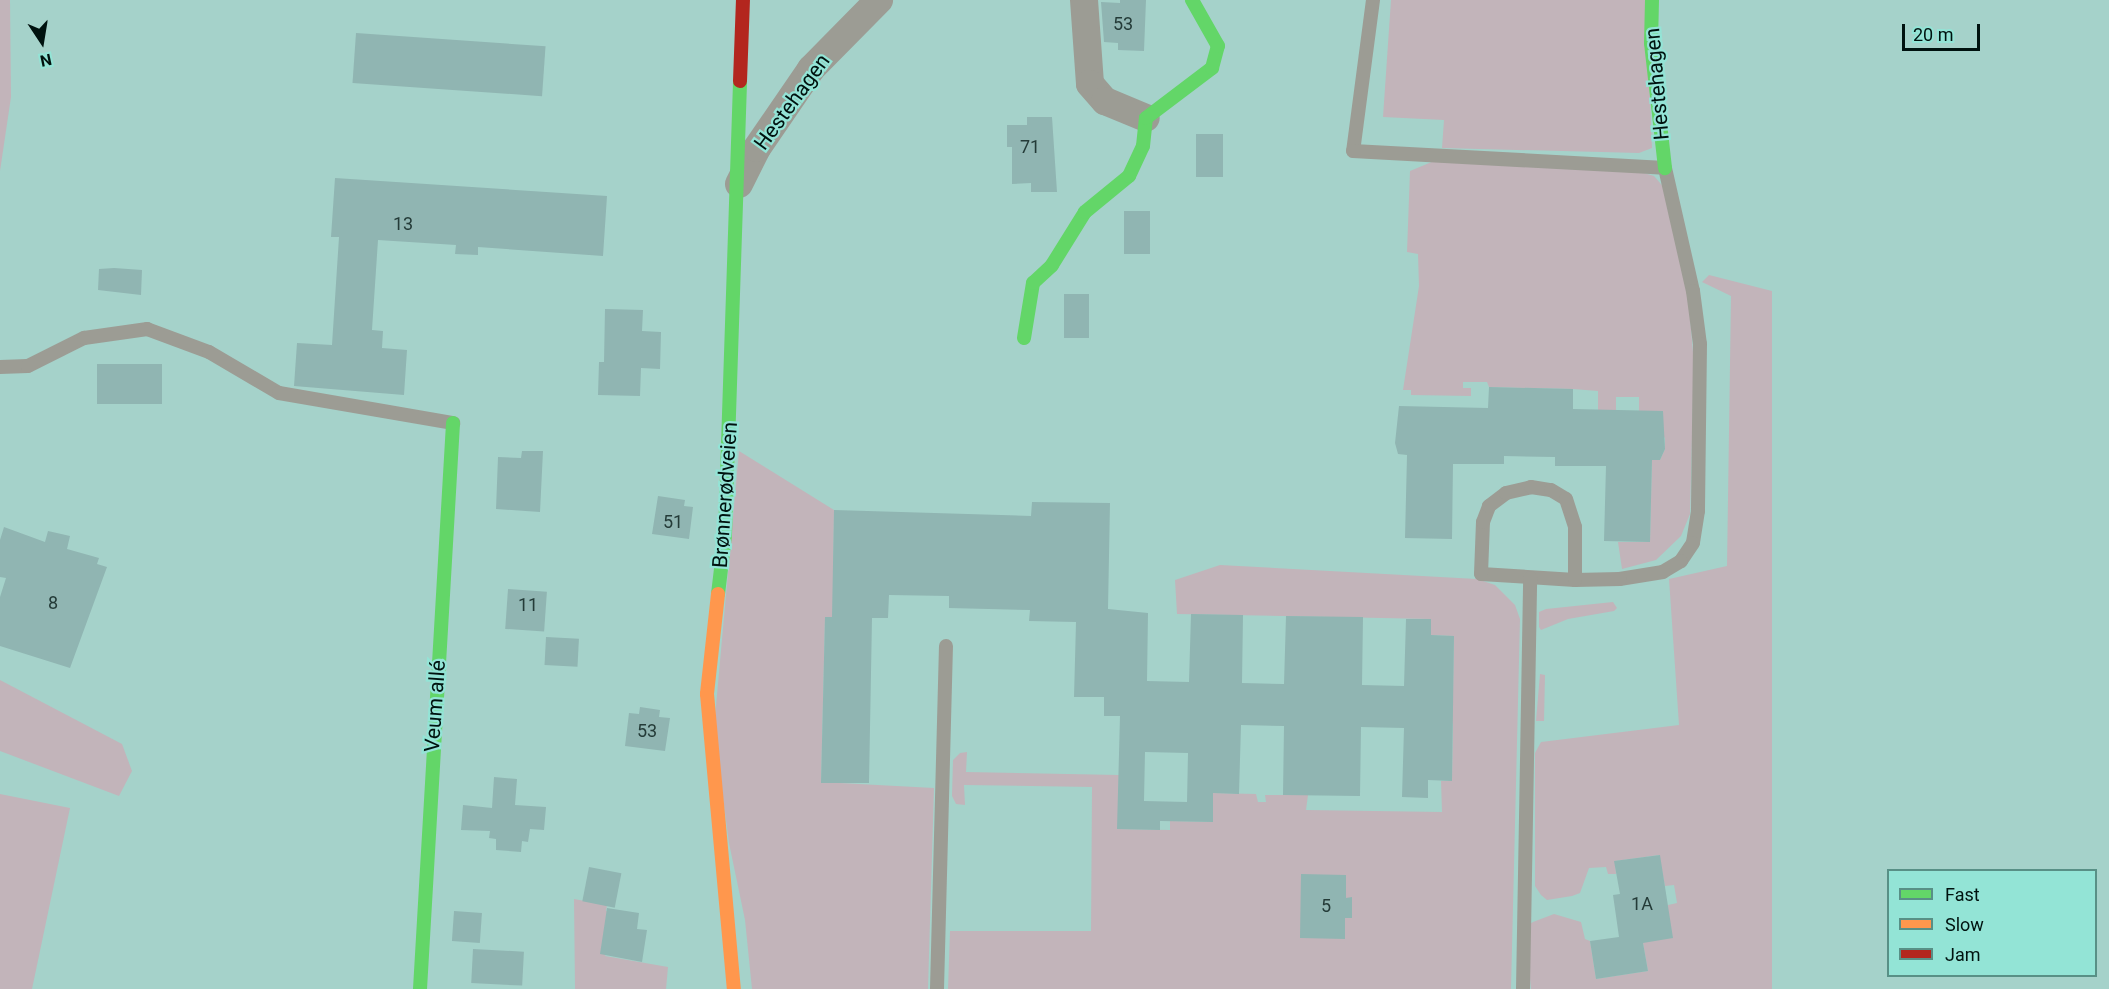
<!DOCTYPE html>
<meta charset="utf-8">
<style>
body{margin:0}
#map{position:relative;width:2109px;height:989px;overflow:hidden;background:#a5d2ca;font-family:Roboto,sans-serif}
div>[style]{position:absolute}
.green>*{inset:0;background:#c2b4ba}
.building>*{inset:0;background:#90b5b2;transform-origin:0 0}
.lane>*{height:14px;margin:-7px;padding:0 7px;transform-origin:7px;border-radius:7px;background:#9c9c94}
.street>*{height:28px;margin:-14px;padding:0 14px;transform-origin:14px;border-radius:14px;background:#9c9c94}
.fast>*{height:14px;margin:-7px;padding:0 7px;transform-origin:7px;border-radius:7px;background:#63d668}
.slow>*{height:14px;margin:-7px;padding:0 7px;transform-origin:7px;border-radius:7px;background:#ff974d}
.jam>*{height:14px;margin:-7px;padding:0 7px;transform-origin:7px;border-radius:7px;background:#b3261e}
span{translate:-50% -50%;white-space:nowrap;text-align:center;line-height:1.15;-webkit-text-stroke:4.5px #93e4d6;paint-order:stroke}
.number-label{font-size:18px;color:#243b38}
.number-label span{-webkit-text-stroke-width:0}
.street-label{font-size:21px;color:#00120f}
.legend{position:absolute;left:1887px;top:869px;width:210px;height:108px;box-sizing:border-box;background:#93e4d6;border:2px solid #589086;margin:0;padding:8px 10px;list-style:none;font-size:18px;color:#00120f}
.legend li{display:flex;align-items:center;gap:12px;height:30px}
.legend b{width:30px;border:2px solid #589086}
.north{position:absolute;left:12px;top:12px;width:60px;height:60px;-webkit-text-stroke:4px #93e4d6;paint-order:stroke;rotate:168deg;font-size:16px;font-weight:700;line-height:24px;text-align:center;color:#00120f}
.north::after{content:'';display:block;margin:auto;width:21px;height:27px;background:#00120f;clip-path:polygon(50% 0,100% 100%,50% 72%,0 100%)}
.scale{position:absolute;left:1902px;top:24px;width:78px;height:27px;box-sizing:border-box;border:3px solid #00120f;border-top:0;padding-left:8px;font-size:18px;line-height:21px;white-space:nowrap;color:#00120f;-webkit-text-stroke:4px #93e4d6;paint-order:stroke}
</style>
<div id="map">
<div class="green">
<div style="clip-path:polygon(0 0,10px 0,11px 97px,0 171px)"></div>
<div style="clip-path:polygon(1391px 0,1646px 0,1652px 148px,1639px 153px,1442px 148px,1444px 120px,1383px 117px)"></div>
<div style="clip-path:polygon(1434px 161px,1631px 169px,1654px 176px,1667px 191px,1688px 294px,1694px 364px,1690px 514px,1681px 536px,1656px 560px,1622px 569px,1618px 542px,1650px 542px,1652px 460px,1660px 460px,1665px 449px,1665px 438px,1639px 411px,1639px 397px,1616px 397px,1616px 410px,1598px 410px,1598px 391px,1573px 389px,1489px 387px,1487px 382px,1463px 382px,1463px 388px,1471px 388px,1471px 396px,1411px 395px,1411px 390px,1403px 390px,1419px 286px,1418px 254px,1407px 252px,1410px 171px)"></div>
<div style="clip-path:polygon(1709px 275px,1772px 291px,1772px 989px,1531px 989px,1525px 927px,1533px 922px,1554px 914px,1581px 922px,1585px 939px,1590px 941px,1596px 979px,1648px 971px,1643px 943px,1668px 905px,1677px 903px,1674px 885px,1665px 886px,1659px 855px,1615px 861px,1616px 874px,1608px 874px,1606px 867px,1589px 868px,1580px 893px,1572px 896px,1547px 900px,1541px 895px,1535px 886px,1535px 753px,1541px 742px,1679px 725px,1669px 579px,1727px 566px,1731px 296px,1702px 282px)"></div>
<div style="clip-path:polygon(739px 451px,834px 510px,833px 593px,840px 617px,825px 618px,821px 782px,934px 788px,928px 989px,752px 989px,745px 920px,729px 843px,714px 728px)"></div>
<div style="clip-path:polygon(1220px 565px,1477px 579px,1495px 585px,1515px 605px,1520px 619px,1511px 989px,948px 989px,950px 931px,1091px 931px,1092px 787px,964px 785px,965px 805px,956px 804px,952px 796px,953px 760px,960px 753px,967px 752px,966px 772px,1119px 775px,1118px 829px,1170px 830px,1170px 821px,1213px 822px,1213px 793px,1256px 794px,1258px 802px,1266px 802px,1265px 795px,1308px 795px,1306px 810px,1442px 812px,1441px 781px,1452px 781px,1453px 724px,1430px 692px,1453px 692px,1454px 636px,1431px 635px,1431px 619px,1177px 614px,1175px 580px)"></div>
<div style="clip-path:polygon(1613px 602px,1617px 608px,1614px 611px,1568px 619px,1541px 630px,1539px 627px,1539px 612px,1546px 609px)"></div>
<div style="clip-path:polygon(1540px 674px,1545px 675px,1544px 721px,1536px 721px)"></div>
<div style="clip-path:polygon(0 680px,122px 744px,132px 771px,119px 796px,0 751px)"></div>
<div style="clip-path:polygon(0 794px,70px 808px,32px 989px,0 989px)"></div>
<div style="clip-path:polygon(574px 899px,607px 905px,606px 911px,627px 912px,605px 956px,668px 967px,666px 989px,575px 989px)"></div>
</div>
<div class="building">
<div style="clip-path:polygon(1120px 0,1146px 0,1144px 51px,1118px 50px,1118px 43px,1104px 42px,1101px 2px,1120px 3px)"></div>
<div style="left:356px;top:33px;width:190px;height:50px;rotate:4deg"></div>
<div style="clip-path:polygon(1027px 117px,1052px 117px,1057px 192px,1031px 192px,1031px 183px,1012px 184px,1012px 147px,1007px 147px,1007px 125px,1027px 125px)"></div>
<div style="left:1196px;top:134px;width:27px;height:43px"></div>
<div style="clip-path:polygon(335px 178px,607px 196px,603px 256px,478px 247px,478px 255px,455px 254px,456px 245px,378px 240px,372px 330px,383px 331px,382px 348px,407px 350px,404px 395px,294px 386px,297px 343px,332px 345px,339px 237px,331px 237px)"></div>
<div style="left:1124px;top:211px;width:26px;height:43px"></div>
<div style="clip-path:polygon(114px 268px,142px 270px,141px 295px,98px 290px,99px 269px)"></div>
<div style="left:1064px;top:294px;width:25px;height:44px"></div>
<div style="clip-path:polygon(605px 309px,643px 310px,642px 331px,661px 332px,660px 369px,641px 368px,640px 396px,598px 395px,599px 362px,604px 362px)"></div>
<div style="left:97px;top:364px;width:65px;height:40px"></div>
<div style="clip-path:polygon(1489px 387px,1573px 389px,1573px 409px,1663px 411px,1665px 449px,1660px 460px,1652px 460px,1650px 542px,1604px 541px,1606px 466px,1555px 466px,1555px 457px,1504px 456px,1504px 464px,1453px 464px,1452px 539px,1405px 538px,1407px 455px,1398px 454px,1395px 443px,1399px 406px,1488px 408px)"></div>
<div style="clip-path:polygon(522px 451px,543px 451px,540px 512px,496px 509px,498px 457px,521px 458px)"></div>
<div style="clip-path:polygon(658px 496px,685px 500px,684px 506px,693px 507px,689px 539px,652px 534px)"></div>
<div style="clip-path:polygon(evenodd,1032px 502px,1110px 503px,1108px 609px,1148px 613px,1147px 681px,1189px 682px,1191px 614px,1243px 615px,1242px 683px,1284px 684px,1286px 616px,1363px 617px,1362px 685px,1404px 686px,1406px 619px,1431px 619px,1431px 635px,1454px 636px,1452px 781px,1428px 780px,1428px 798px,1402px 797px,1404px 728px,1361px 727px,1360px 796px,1283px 795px,1284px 726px,1241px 725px,1239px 794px,1213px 793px,1213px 822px,1160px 821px,1160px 830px,1117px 829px,1120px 716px,1104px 716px,1104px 697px,1074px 697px,1076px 622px,1029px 621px,1030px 610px,949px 608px,949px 596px,889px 595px,888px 618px,872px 618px,869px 783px,821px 783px,825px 617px,832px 617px,834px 510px,1031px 516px,1032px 502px,1145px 752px,1188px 753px,1187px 802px,1144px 801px,1145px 752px)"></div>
<div style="clip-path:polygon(4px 527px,45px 542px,48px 531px,70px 536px,67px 549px,99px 558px,97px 564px,107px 567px,70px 668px,0 646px,0 597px,6px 578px,0 577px,0 540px)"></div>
<div style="left:508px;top:589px;width:39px;height:40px;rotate:4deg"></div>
<div style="left:546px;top:637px;width:33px;height:28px;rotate:3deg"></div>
<div style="clip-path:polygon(640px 707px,660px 710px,659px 717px,670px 718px,665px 751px,625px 746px,629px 713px,639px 714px)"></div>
<div style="clip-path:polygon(494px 777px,517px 779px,515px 805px,546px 807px,544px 830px,530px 829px,528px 842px,522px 841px,521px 852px,496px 850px,496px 839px,489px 838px,490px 831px,461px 830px,463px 805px,492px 808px)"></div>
<div style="clip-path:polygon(1660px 855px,1673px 938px,1643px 943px,1648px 971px,1596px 979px,1590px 941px,1619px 937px,1613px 895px,1620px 894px,1614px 861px)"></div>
<div style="left:589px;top:867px;width:33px;height:35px;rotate:11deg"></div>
<div style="clip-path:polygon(1301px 874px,1346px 875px,1346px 898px,1352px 897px,1352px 918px,1345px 918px,1345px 939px,1300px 938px)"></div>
<div style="clip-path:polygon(607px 908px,639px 913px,637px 929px,647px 930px,642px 962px,600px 954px)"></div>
<div style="left:454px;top:911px;width:28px;height:30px;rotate:4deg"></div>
<div style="left:473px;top:949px;width:51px;height:34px;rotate:3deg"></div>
</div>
<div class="lane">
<div style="left:1373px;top:0;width:152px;rotate:97.5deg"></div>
<div style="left:1353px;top:151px;width:312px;rotate:3.1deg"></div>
<div style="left:1665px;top:168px;width:126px;rotate:77.2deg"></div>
<div style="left:1693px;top:291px;width:53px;rotate:82.5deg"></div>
<div style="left:1700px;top:344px;width:167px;rotate:90.7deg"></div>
<div style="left:1698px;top:511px;width:32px;rotate:99deg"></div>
<div style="left:1693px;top:543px;width:22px;rotate:124deg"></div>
<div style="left:1681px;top:561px;width:21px;rotate:149deg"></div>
<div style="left:1663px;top:572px;width:44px;rotate:170.8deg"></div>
<div style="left:1620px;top:579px;width:45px;rotate:178.7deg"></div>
<div style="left:1575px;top:580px;width:94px;rotate:-176.3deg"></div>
<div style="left:1481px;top:574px;width:52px;rotate:-87.8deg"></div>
<div style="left:1483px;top:522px;width:17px;rotate:-69deg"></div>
<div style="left:1489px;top:506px;width:21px;rotate:-37deg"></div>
<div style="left:1506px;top:493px;width:26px;rotate:-13deg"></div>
<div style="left:1531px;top:487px;width:20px;rotate:9deg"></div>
<div style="left:1551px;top:490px;width:17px;rotate:31deg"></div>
<div style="left:1566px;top:499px;width:29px;rotate:72deg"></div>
<div style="left:1575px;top:527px;width:53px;rotate:90deg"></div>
<div style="left:0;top:367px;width:28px;rotate:-2deg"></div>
<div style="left:28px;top:366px;width:63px;rotate:-26.6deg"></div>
<div style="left:84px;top:338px;width:64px;rotate:-8.1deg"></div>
<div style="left:147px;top:329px;width:66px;rotate:20.4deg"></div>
<div style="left:209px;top:352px;width:81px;rotate:30.4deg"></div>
<div style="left:279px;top:393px;width:177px;rotate:9.8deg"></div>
<div style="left:937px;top:989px;width:343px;rotate:-88.5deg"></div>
<div style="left:1523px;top:989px;width:411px;rotate:-89deg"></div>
</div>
<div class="street">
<div style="left:1084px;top:0;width:84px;rotate:85.9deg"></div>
<div style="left:1090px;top:84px;width:23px;rotate:49deg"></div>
<div style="left:1105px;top:101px;width:44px;rotate:22.5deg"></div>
<div style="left:739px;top:184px;width:40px;rotate:-63.4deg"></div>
<div style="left:757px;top:148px;width:96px;rotate:-55.6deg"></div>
<div style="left:811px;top:69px;width:97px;rotate:-45.4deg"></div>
</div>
<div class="fast">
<div style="left:1652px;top:0;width:43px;rotate:91.3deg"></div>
<div style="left:1651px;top:43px;width:126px;rotate:83.6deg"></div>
<div style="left:1024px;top:338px;width:56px;rotate:-80.7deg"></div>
<div style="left:1033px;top:283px;width:26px;rotate:-43deg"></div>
<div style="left:1052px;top:265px;width:62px;rotate:-58.1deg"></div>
<div style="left:1085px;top:212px;width:57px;rotate:-39.3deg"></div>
<div style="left:1129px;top:176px;width:33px;rotate:-65deg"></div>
<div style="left:1143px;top:146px;width:28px;rotate:-84deg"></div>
<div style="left:1146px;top:118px;width:83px;rotate:-37.1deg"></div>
<div style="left:1212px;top:68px;width:23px;rotate:-75deg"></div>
<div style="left:1218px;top:46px;width:53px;rotate:-119.5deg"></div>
<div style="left:718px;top:594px;width:59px;rotate:-83.2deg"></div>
<div style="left:725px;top:535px;width:454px;rotate:-88.1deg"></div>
<div style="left:420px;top:989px;width:567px;rotate:-86.66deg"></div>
</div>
<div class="slow">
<div style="left:718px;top:594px;width:101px;rotate:96.3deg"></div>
<div style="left:707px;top:694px;width:296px;rotate:84.8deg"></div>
</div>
<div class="jam">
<div style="left:740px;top:81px;width:81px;rotate:-87.9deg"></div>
</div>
<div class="number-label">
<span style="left:1123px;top:24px">53</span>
<span style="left:1030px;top:147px">71</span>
<span style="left:403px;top:224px">13</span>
<span style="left:673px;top:522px">51</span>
<span style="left:53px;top:603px">8</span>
<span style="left:528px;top:605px">11</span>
<span style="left:647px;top:731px">53</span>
<span style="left:1642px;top:904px">1A</span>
<span style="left:1326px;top:906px">5</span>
</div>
<div class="street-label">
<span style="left:1657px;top:84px;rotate:-95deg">Hestehagen</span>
<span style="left:792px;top:102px;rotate:-54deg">Hestehagen</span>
<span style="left:725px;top:495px;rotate:-86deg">Brønnerødveien</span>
<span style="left:435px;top:706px;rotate:-86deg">Veum allé</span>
</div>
<ul class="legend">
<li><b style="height:8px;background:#63d668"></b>Fast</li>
<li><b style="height:8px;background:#ff974d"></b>Slow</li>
<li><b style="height:8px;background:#b3261e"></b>Jam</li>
</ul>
<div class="north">N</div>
<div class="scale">20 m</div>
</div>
